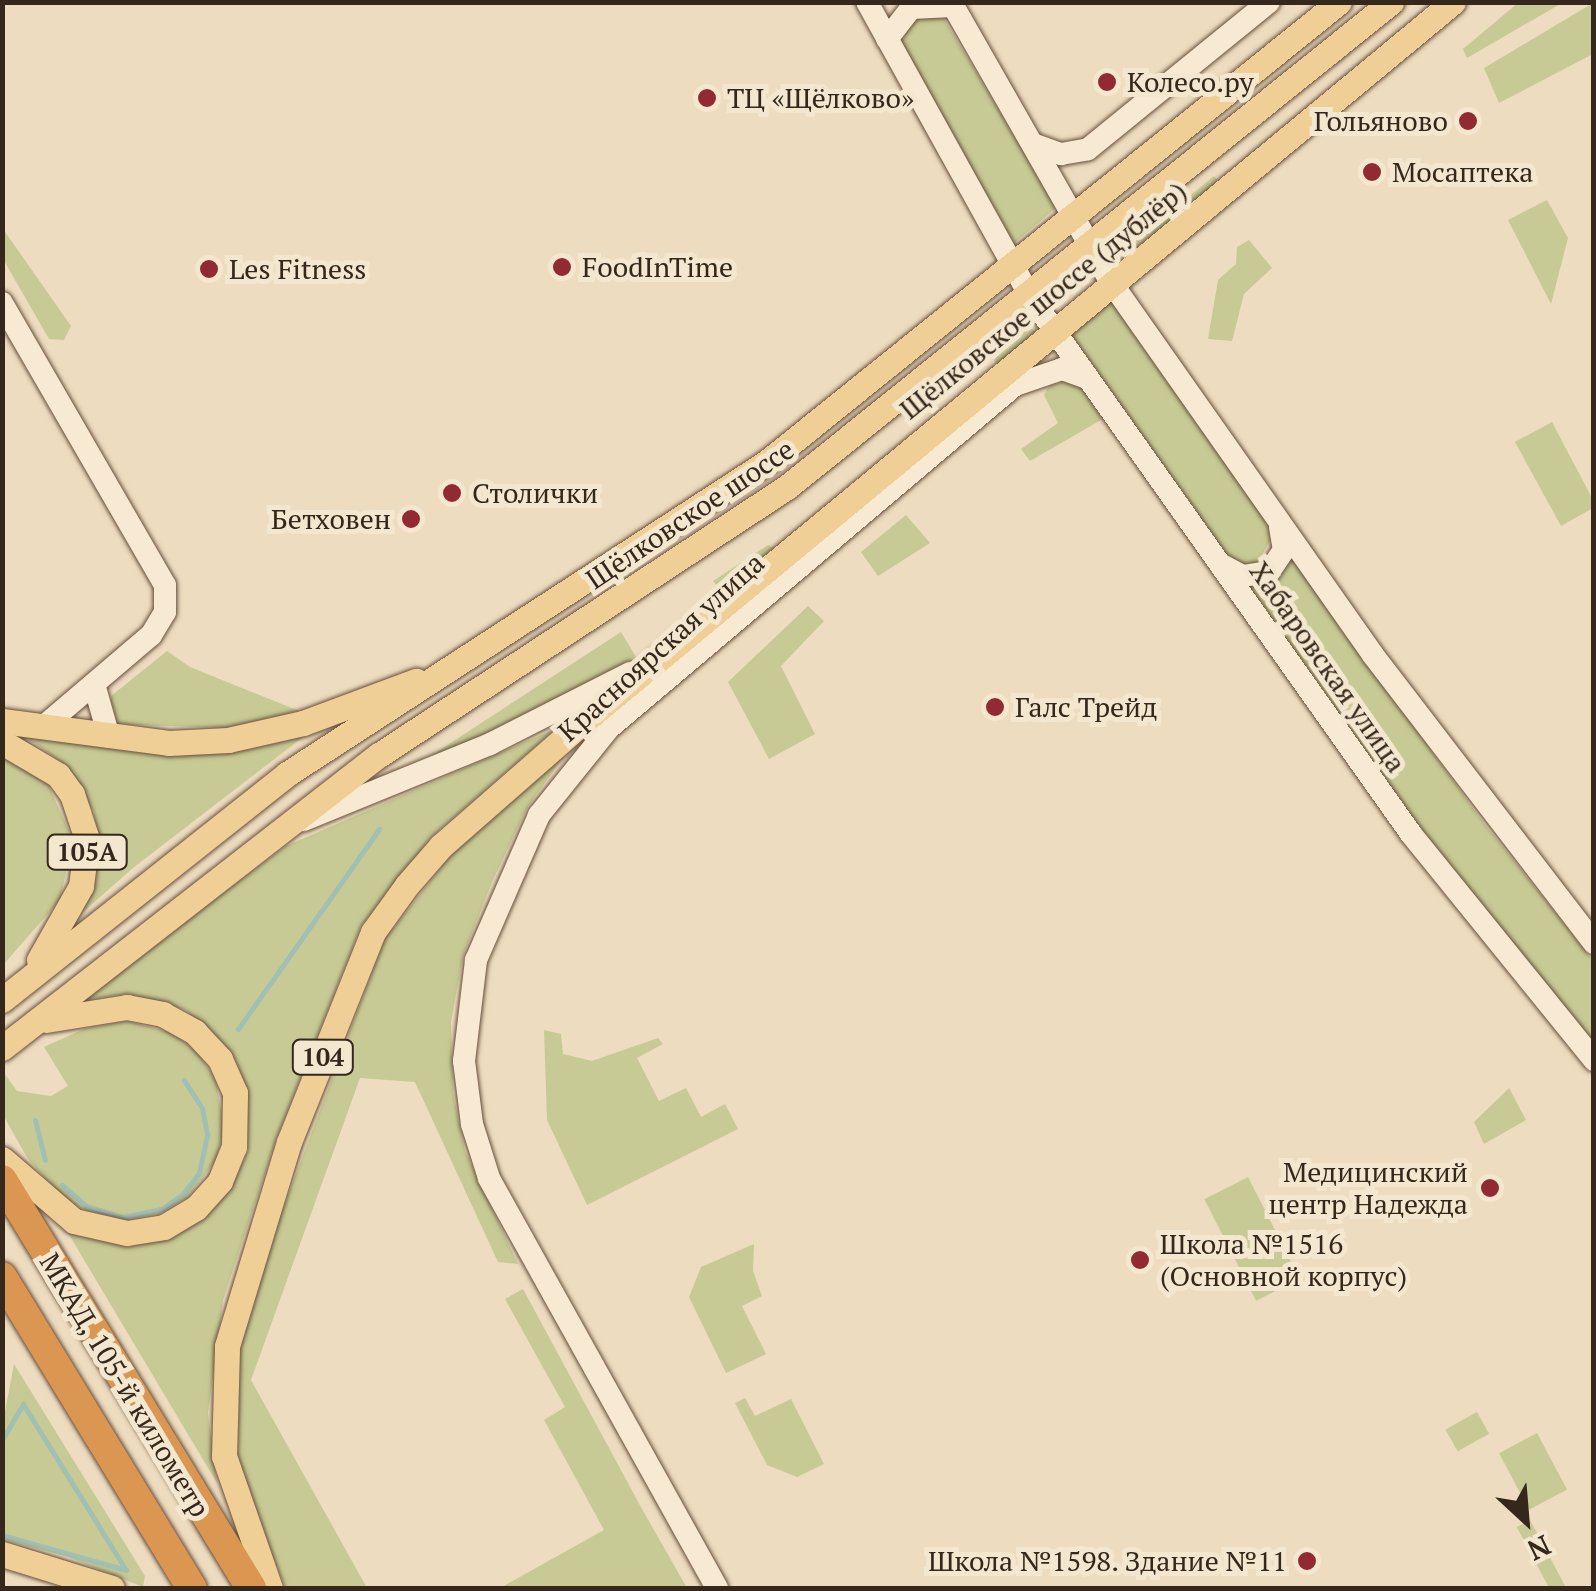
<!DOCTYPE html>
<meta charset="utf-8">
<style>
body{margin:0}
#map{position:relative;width:1596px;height:1591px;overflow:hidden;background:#eddcbf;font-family:"PT Serif",serif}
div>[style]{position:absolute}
.green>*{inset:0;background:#c7ca94;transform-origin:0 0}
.stream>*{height:5px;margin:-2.5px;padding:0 2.5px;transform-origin:2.5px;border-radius:2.5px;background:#a2bfb4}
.roads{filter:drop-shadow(0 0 2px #664e3c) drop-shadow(0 0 2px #664e3c)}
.secondary>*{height:22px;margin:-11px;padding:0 11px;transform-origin:11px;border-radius:11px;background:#f8ead2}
.primary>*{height:25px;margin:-12.5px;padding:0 12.5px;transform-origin:12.5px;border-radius:12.5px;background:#f0cf97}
.highway>*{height:30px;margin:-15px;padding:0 15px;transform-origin:15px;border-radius:15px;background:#db9651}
.dots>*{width:28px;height:28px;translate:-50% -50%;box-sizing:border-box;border:5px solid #f4e7cf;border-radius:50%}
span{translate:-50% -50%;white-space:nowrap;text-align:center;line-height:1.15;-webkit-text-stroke:10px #f4e7cf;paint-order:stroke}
.shield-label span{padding:2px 8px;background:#f4e7cf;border:2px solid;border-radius:8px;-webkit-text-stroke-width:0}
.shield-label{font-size:25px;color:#35271c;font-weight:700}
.poi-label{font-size:28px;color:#35271c}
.left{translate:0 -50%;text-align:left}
.right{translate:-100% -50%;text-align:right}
.street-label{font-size:28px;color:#35271c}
.frame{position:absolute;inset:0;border:5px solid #35271c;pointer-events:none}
.north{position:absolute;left:1476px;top:1471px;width:100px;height:100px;-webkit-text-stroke:8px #f4e7cf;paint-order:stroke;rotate:154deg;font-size:28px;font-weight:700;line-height:40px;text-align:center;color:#35271c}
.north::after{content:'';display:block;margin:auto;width:35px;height:45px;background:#35271c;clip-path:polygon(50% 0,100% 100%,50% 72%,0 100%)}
</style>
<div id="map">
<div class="green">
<div style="clip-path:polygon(1518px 3px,1562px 3px,1467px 58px,1463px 49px)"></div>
<div style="clip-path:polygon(1593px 3px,1593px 54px,1499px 103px,1484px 68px)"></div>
<div style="clip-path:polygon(941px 14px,1057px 207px,1012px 245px,901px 44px,913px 19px)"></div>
<div style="clip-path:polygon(1214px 176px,1220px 183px,1129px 260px,1137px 239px)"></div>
<div style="clip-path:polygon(1547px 200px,1568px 238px,1551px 304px,1508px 220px)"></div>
<div style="clip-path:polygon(3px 229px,71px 326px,64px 340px,49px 339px,3px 259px)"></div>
<div style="clip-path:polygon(1249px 240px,1272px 268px,1244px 294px,1232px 341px,1208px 339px,1218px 280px,1236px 264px,1237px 247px)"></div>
<div style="clip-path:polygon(1109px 298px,1275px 533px,1257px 563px,1231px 564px,1066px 332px)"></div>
<div style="clip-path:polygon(1028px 327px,1037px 332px,999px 365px,994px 361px,999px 349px)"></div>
<div style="clip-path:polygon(1075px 379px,1108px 416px,1030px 461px,1021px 449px,1058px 423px,1044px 395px,1049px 386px)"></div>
<div style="clip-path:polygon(1552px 422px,1593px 500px,1593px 508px,1561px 526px,1515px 442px)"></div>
<div style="clip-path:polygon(906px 515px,930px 543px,878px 576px,861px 552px)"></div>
<div style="clip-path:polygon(768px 545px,774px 548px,720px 590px,713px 581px)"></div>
<div style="clip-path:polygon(1290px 554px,1482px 821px,1593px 960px,1593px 1042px,1420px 828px,1246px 585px,1273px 584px)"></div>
<div style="clip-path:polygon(808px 606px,824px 621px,781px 666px,815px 734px,769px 759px,728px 682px)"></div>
<div style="clip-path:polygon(621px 632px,638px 660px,603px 684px,426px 759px)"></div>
<div style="clip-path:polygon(167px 651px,190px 667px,299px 711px,226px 728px,110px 724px,111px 696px)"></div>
<div style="clip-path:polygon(555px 729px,432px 836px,361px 926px,277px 1137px,223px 1300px,208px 1413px,217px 1483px,68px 1233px,128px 1247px,168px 1239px,204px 1219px,231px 1188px,248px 1151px,248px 1089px,231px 1052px,186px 1010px,127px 994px,81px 1000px,286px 846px)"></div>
<div style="clip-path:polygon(307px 734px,133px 868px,82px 913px,99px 864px,94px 812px,68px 767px,26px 737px,169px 756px,230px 752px)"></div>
<div style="clip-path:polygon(2px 756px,48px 784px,73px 840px,60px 900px,3px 965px)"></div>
<div style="clip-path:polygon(564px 756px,527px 808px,492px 882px,463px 956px,451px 1022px,453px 1093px,465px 1151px,518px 1264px,498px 1262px,415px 1082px,360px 1078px,251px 1380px,367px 1588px,286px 1588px,246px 1492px,238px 1454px,240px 1348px,260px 1269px,385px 939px,451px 855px)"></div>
<div style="clip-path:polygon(127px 1021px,173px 1033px,199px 1054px,216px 1081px,224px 1128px,216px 1160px,187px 1198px,159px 1214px,127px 1220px,95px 1215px,65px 1200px,28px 1159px,3px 1115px,2px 1070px,17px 1091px,51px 1096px,68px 1086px,44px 1047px,84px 1029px)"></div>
<div style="clip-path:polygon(544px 1030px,561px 1034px,563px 1054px,592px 1061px,658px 1038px,663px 1044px,637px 1058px,659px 1101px,686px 1088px,701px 1117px,725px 1104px,738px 1129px,587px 1205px,547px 1120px)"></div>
<div style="clip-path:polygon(1509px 1088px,1526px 1120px,1484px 1144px,1474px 1122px)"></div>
<div style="left:1248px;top:1177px;width:114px;height:49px;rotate:63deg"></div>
<div style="clip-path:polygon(754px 1244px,753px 1271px,762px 1296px,742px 1306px,766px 1354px,726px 1373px,689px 1297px,701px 1267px)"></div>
<div style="clip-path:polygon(523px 1289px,642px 1509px,687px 1588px,500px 1588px,604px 1530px,544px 1420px,565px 1407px,505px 1299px)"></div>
<div style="clip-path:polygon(14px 1364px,145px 1576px,143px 1587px,68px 1557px,3px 1540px,3px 1422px)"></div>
<div style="clip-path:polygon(745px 1398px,755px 1416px,791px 1399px,824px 1464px,797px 1477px,767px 1465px,735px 1403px)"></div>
<div style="left:1477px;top:1412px;width:25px;height:36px;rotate:61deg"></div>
<div style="left:1537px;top:1433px;width:64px;height:43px;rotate:62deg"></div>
<div style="left:1530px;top:1520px;width:77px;height:15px;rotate:62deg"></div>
</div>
<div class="stream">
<div style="left:238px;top:1029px;width:245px;rotate:-54.8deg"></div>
<div style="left:35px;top:1120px;width:41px;rotate:76deg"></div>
<div style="left:62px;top:1185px;width:32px;rotate:41deg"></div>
<div style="left:86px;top:1206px;width:39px;rotate:17deg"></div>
<div style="left:123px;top:1217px;width:40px;rotate:-12deg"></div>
<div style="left:162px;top:1209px;width:26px;rotate:-36deg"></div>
<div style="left:183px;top:1194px;width:26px;rotate:-53deg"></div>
<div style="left:199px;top:1173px;width:40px;rotate:-78deg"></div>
<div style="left:207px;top:1134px;width:26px;rotate:-101deg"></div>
<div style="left:202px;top:1108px;width:33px;rotate:-123deg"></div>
<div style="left:2px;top:1440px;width:42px;rotate:-59.7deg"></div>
<div style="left:23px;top:1404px;width:195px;rotate:58.2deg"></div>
<div style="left:126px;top:1570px;width:129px;rotate:-164.2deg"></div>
</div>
<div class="roads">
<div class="secondary">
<div style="left:867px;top:2px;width:336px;rotate:61deg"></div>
<div style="left:1030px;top:296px;width:659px;rotate:54.69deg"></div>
<div style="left:1411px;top:834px;width:291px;rotate:51deg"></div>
<div style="left:951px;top:2px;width:322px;rotate:60.3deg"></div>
<div style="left:1111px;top:282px;width:456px;rotate:54.9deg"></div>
<div style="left:1373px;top:655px;width:363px;rotate:52.5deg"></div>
<div style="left:887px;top:39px;width:39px;rotate:-52deg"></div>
<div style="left:911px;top:8px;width:42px;rotate:-2.7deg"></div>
<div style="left:1033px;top:144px;width:30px;rotate:20deg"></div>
<div style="left:1061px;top:154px;width:27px;rotate:-10deg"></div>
<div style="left:1088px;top:149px;width:233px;rotate:-39.1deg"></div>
<div style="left:2px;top:303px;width:326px;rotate:60deg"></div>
<div style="left:165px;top:585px;width:27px;rotate:90deg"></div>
<div style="left:165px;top:612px;width:27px;rotate:121deg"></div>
<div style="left:151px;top:635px;width:142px;rotate:139.6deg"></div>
<div style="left:1220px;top:564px;width:26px;rotate:28deg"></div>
<div style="left:1243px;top:576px;width:26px;rotate:-9deg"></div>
<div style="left:1269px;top:572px;width:27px;rotate:-56deg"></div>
<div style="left:1284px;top:550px;width:23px;rotate:-100deg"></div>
<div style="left:94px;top:684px;width:55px;rotate:74.2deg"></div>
<div style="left:304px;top:820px;width:201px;rotate:-22.2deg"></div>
<div style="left:490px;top:744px;width:157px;rotate:-26.9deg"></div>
<div style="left:717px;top:1588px;width:469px;rotate:-119.1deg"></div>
<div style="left:489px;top:1178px;width:57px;rotate:-107.5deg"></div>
<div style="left:472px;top:1124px;width:64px;rotate:-97.2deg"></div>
<div style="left:464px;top:1061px;width:102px;rotate:-83.2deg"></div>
<div style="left:476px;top:960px;width:158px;rotate:-66.5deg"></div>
<div style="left:539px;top:815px;width:112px;rotate:-51.2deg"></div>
<div style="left:609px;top:728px;width:531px;rotate:-40.19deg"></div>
<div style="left:1015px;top:385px;width:50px;rotate:-18.8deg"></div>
<div style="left:1062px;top:369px;width:27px;rotate:20deg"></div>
</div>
<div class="primary">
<div style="left:2px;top:721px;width:168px;rotate:7.5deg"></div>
<div style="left:169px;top:743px;width:59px;rotate:-2.9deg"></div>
<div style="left:228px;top:740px;width:77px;rotate:-12.8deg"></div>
<div style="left:303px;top:723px;width:121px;rotate:-20.4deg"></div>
<div style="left:2px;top:742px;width:65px;rotate:30.5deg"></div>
<div style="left:58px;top:775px;width:24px;rotate:54deg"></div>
<div style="left:72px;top:794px;width:47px;rotate:71.6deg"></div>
<div style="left:87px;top:839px;width:47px;rotate:97.3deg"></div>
<div style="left:81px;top:886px;width:85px;rotate:119.6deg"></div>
<div style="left:2px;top:1000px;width:364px;rotate:-38.4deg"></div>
<div style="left:287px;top:774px;width:572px;rotate:-33.02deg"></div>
<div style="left:767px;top:462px;width:734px;rotate:-38.81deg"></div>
<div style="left:2px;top:1048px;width:477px;rotate:-37.9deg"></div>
<div style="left:379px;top:755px;width:488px;rotate:-33.3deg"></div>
<div style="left:787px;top:487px;width:775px;rotate:-38.76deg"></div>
<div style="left:2px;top:1159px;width:95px;rotate:40.7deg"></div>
<div style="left:74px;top:1221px;width:54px;rotate:12.8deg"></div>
<div style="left:127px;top:1233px;width:37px;rotate:-9deg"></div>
<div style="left:164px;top:1227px;width:37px;rotate:-31deg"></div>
<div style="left:196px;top:1208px;width:36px;rotate:-48deg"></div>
<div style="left:220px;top:1181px;width:37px;rotate:-68deg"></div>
<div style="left:234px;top:1147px;width:54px;rotate:-88.9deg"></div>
<div style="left:235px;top:1093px;width:37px;rotate:-114deg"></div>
<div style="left:220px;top:1059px;width:37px;rotate:-133deg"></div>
<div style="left:195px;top:1032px;width:37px;rotate:-151deg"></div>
<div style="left:163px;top:1014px;width:37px;rotate:-169deg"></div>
<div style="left:127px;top:1007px;width:82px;rotate:170.9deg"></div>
<div style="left:2px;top:1554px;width:115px;rotate:17.2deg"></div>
<div style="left:270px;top:1588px;width:140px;rotate:-109.2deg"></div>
<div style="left:224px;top:1456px;width:110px;rotate:-88.4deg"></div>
<div style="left:227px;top:1346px;width:213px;rotate:-73.1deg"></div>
<div style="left:289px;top:1142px;width:226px;rotate:-68.2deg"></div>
<div style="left:373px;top:932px;width:58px;rotate:-54.1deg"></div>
<div style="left:407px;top:885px;width:52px;rotate:-48.9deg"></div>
<div style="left:441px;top:846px;width:182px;rotate:-41.2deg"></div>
<div style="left:578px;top:726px;width:1136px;rotate:-39.61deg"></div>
</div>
<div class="highway">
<div style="left:2px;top:1180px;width:478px;rotate:58.6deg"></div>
<div style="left:2px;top:1277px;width:364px;rotate:58.6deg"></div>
</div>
</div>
<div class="dots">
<div style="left:1107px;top:82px;background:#922a31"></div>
<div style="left:707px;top:98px;background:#922a31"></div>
<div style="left:1468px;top:121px;background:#922a31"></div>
<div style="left:1372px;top:172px;background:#922a31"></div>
<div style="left:562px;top:267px;background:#922a31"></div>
<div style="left:209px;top:269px;background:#922a31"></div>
<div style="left:452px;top:493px;background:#922a31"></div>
<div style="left:411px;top:519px;background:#922a31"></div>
<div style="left:995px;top:707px;background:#922a31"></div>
<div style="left:1490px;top:1188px;background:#922a31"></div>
<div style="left:1140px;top:1260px;background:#922a31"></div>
<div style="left:1307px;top:1561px;background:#922a31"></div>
</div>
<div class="shield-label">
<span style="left:87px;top:852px">105A</span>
<span style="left:323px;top:1057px">104</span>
</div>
<div class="poi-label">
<span class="left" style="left:1127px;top:82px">Колесо.ру</span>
<span class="left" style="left:727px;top:98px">ТЦ «Щёлково»</span>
<span class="right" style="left:1448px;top:121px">Гольяново</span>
<span class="left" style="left:1392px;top:172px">Мосаптека</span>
<span class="left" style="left:582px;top:267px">FoodInTime</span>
<span class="left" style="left:229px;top:269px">Les Fitness</span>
<span class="left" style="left:472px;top:493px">Столички</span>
<span class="right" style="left:391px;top:519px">Бетховен</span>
<span class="left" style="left:1015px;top:707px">Галс Трейд</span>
<span class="right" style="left:1468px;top:1188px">Медицинский<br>центр Надежда</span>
<span class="left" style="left:1160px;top:1260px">Школа №1516<br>(Основной корпус)</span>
<span class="right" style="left:1287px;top:1561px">Школа №1598. Здание №11</span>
</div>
<div class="street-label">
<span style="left:1043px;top:300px;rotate:-39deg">Щёлковское шоссе (дублёр)</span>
<span style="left:690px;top:514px;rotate:-34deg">Щёлковское шоссе</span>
<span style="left:661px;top:647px;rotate:-42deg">Красноярская улица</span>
<span style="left:1328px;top:667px;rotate:55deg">Хабаровская улица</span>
<span style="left:125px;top:1385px;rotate:59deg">МКАД, 105-й километр</span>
</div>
<div class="frame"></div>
<div class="north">N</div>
</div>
